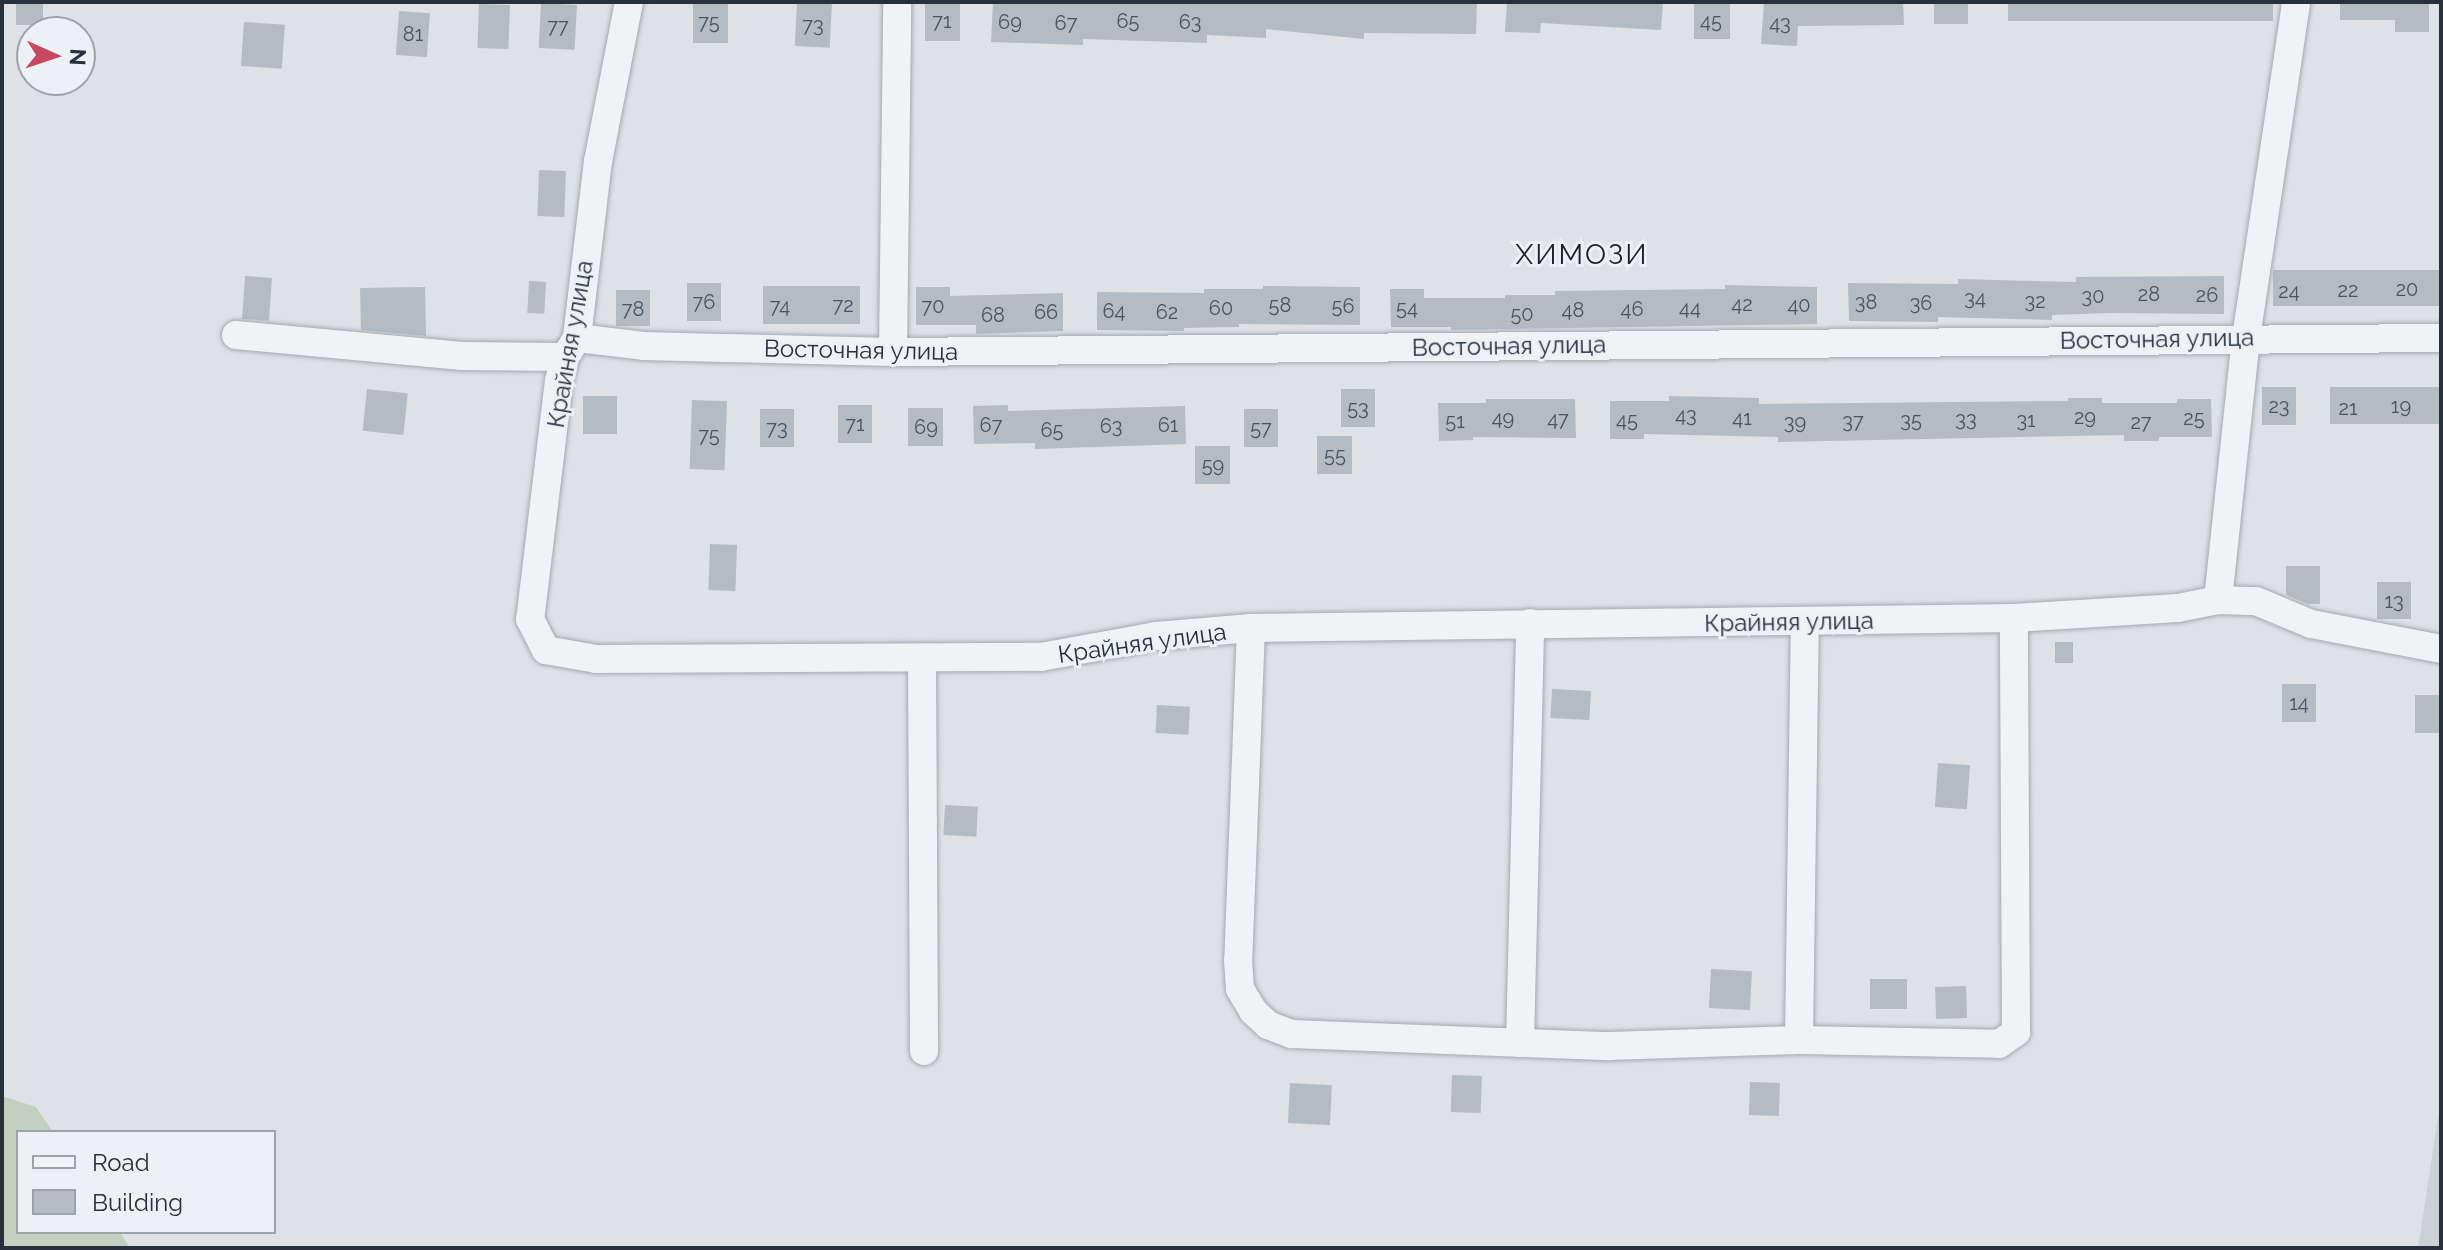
<!DOCTYPE html>
<meta charset="utf-8">
<style>
body{margin:0}
#map{position:relative;width:2443px;height:1250px;overflow:hidden;background:#dee2e7;font-family:Raleway,sans-serif}
div>[style]{position:absolute}
.built>*{inset:0;background:#ccd1d8}
.green>*{inset:0;background:#c4d0bf}
.building>*{inset:0;background:#b5bbc3;transform-origin:0 0}
.roads{filter:drop-shadow(0 0 2px #a4a9b0) drop-shadow(0 0 2px #a4a9b0)}
.minor>*{height:28px;margin:-14px;padding:0 14px;transform-origin:14px;border-radius:14px;background:#f0f2f5}
span{translate:-50% -50%;white-space:nowrap;text-align:center;line-height:1.15;-webkit-text-stroke:6px #edf0f4;paint-order:stroke}
.number-label{font-size:20px;color:#4b535e}
.number-label span{-webkit-text-stroke-width:0}
.street-label{font-size:24px;color:#28303c}
.quarter-label{font-size:28px;color:#1a212d;letter-spacing:2px}
.frame{position:absolute;inset:0;border:4px solid #28303c;pointer-events:none}
.legend{position:absolute;left:16px;top:1130px;width:260px;height:104px;box-sizing:border-box;background:#edf0f4;border:2px solid #9ea3aa;margin:0;padding:10px 14px;list-style:none;font-size:24px;color:#28303c}
.legend li{display:flex;align-items:center;gap:16px;height:40px}
.legend b{width:40px;border:2px solid #9ea3aa}
.north{position:absolute;left:16px;top:16px;width:80px;height:80px;box-sizing:border-box;background:#edf0f4;border:2px solid #9ea3aa;border-radius:50%;rotate:93deg;font-size:22px;font-weight:700;line-height:32px;text-align:center;color:#28303c}
.north::after{content:'';display:block;margin:auto;width:28px;height:36px;background:#c64960;clip-path:polygon(50% 0,100% 100%,50% 72%,0 100%)}
</style>
<div id="map">
<div class="built">
<div style="clip-path:polygon(2441px 1098px,2441px 1248px,2418px 1248px)"></div>
</div>
<div class="green">
<div style="clip-path:polygon(2px 1096px,36px 1107px,53px 1132px,18px 1132px,18px 1232px,120px 1232px,130px 1248px,2px 1248px)"></div>
</div>
<div class="building">
<div style="left:16px;top:2px;width:27px;height:23px"></div>
<div style="left:693px;top:2px;width:35px;height:41px"></div>
<div style="left:797px;top:2px;width:35px;height:44px;rotate:3deg"></div>
<div style="left:925px;top:2px;width:35px;height:39px"></div>
<div style="clip-path:polygon(993px 2px,1477px 2px,1476px 34px,1364px 33px,1364px 39px,1266px 29px,1266px 38px,1207px 35px,1207px 43px,1083px 39px,1083px 45px,991px 42px)"></div>
<div style="clip-path:polygon(1507px 2px,1663px 2px,1661px 30px,1541px 23px,1540px 33px,1505px 32px)"></div>
<div style="left:1694px;top:2px;width:36px;height:37px"></div>
<div style="clip-path:polygon(1764px 2px,1903px 2px,1904px 25px,1798px 26px,1797px 46px,1761px 44px)"></div>
<div style="left:1934px;top:2px;width:34px;height:22px"></div>
<div style="left:2008px;top:2px;width:265px;height:19px"></div>
<div style="clip-path:polygon(2340px 2px,2429px 2px,2429px 32px,2395px 32px,2395px 20px,2340px 20px)"></div>
<div style="left:541px;top:3px;width:36px;height:45px;rotate:3deg"></div>
<div style="left:479px;top:4px;width:31px;height:44px;rotate:2deg"></div>
<div style="left:399px;top:11px;width:31px;height:44px;rotate:4deg"></div>
<div style="left:244px;top:22px;width:41px;height:44px;rotate:4deg"></div>
<div style="left:539px;top:170px;width:27px;height:46px;rotate:2deg"></div>
<div style="left:2441px;top:270px;width:36px;height:168px;rotate:90deg"></div>
<div style="left:245px;top:276px;width:27px;height:43px;rotate:4deg"></div>
<div style="clip-path:polygon(2224px 276px,2224px 314px,2110px 313px,2052px 315px,2052px 320px,1938px 317px,1938px 322px,1849px 321px,1848px 283px,1958px 284px,1958px 279px,2076px 282px,2076px 277px)"></div>
<div style="left:529px;top:281px;width:17px;height:32px;rotate:3deg"></div>
<div style="left:687px;top:283px;width:34px;height:38px"></div>
<div style="clip-path:polygon(1725px 285px,1817px 287px,1817px 324px,1451px 330px,1451px 327px,1391px 327px,1390px 289px,1424px 289px,1424px 298px,1505px 298px,1505px 295px,1555px 295px,1555px 291px,1725px 289px)"></div>
<div style="left:860px;top:286px;width:38px;height:97px;rotate:90deg"></div>
<div style="clip-path:polygon(1263px 286px,1360px 287px,1360px 325px,1239px 324px,1239px 327px,1184px 328px,1184px 331px,1097px 330px,1097px 292px,1204px 293px,1204px 289px,1263px 289px)"></div>
<div style="clip-path:polygon(425px 287px,426px 336px,361px 330px,360px 288px)"></div>
<div style="clip-path:polygon(916px 287px,950px 287px,950px 296px,1063px 293px,1063px 331px,976px 334px,976px 325px,916px 325px)"></div>
<div style="left:616px;top:290px;width:34px;height:36px"></div>
<div style="left:2262px;top:387px;width:34px;height:38px"></div>
<div style="left:2441px;top:387px;width:37px;height:111px;rotate:90deg"></div>
<div style="left:367px;top:389px;width:41px;height:42px;rotate:6deg"></div>
<div style="left:1341px;top:389px;width:34px;height:38px"></div>
<div style="left:583px;top:396px;width:34px;height:38px"></div>
<div style="clip-path:polygon(1669px 396px,1759px 398px,1759px 404px,2068px 401px,2068px 398px,2102px 398px,2102px 403px,2177px 403px,2177px 399px,2211px 399px,2212px 437px,2159px 437px,2159px 441px,2124px 441px,2124px 435px,1778px 442px,1778px 437px,1644px 434px,1644px 439px,1610px 439px,1610px 401px,1669px 401px)"></div>
<div style="clip-path:polygon(1486px 399px,1575px 399px,1576px 438px,1473px 437px,1473px 440px,1439px 441px,1438px 403px,1486px 403px)"></div>
<div style="left:692px;top:400px;width:35px;height:69px;rotate:2deg"></div>
<div style="left:838px;top:405px;width:34px;height:38px"></div>
<div style="clip-path:polygon(1008px 405px,1008px 411px,1185px 406px,1186px 444px,1035px 449px,1035px 443px,974px 444px,973px 406px)"></div>
<div style="left:908px;top:408px;width:35px;height:38px"></div>
<div style="left:760px;top:409px;width:34px;height:38px"></div>
<div style="left:1244px;top:409px;width:34px;height:38px"></div>
<div style="left:1317px;top:436px;width:35px;height:38px"></div>
<div style="left:1195px;top:446px;width:35px;height:38px"></div>
<div style="left:710px;top:544px;width:27px;height:46px;rotate:2deg"></div>
<div style="clip-path:polygon(2286px 566px,2320px 566px,2320px 604px,2308px 604px,2286px 595px)"></div>
<div style="left:2377px;top:582px;width:34px;height:37px"></div>
<div style="left:2055px;top:642px;width:18px;height:21px"></div>
<div style="left:2282px;top:684px;width:34px;height:38px"></div>
<div style="left:1552px;top:689px;width:39px;height:29px;rotate:3deg"></div>
<div style="left:2415px;top:695px;width:26px;height:38px"></div>
<div style="left:1157px;top:705px;width:33px;height:28px;rotate:3deg"></div>
<div style="left:1938px;top:763px;width:32px;height:44px;rotate:4deg"></div>
<div style="left:945px;top:805px;width:33px;height:30px;rotate:3deg"></div>
<div style="left:1711px;top:969px;width:41px;height:39px;rotate:3deg"></div>
<div style="left:1870px;top:979px;width:37px;height:30px"></div>
<div style="left:1966px;top:986px;width:32px;height:31px;rotate:88deg"></div>
<div style="left:1452px;top:1075px;width:30px;height:37px;rotate:2deg"></div>
<div style="left:1750px;top:1082px;width:30px;height:33px;rotate:2deg"></div>
<div style="left:1290px;top:1083px;width:42px;height:40px;rotate:3deg"></div>
</div>
<div class="roads">
<div class="minor">
<div style="left:629px;top:2px;width:162px;rotate:101deg"></div>
<div style="left:598px;top:161px;width:178px;rotate:96.8deg"></div>
<div style="left:577px;top:338px;width:22px;rotate:122deg"></div>
<div style="left:565px;top:357px;width:25px;rotate:104deg"></div>
<div style="left:559px;top:381px;width:240px;rotate:96.9deg"></div>
<div style="left:530px;top:619px;width:35px;rotate:63deg"></div>
<div style="left:546px;top:650px;width:51px;rotate:10.2deg"></div>
<div style="left:596px;top:659px;width:445px;rotate:-0.3deg"></div>
<div style="left:1041px;top:657px;width:117px;rotate:-10.3deg"></div>
<div style="left:1156px;top:636px;width:95px;rotate:-4.8deg"></div>
<div style="left:1251px;top:628px;width:763px;rotate:-0.75deg"></div>
<div style="left:2014px;top:618px;width:164px;rotate:-3.5deg"></div>
<div style="left:2178px;top:608px;width:41px;rotate:-11.3deg"></div>
<div style="left:2218px;top:600px;width:38px;rotate:2deg"></div>
<div style="left:2256px;top:601px;width:60px;rotate:22.7deg"></div>
<div style="left:2311px;top:624px;width:132px;rotate:10.9deg"></div>
<div style="left:236px;top:335px;width:227px;rotate:5.3deg"></div>
<div style="left:462px;top:356px;width:103px;rotate:0.6deg"></div>
<div style="left:577px;top:338px;width:67px;rotate:6.8deg"></div>
<div style="left:644px;top:346px;width:249px;rotate:1.4deg"></div>
<div style="left:893px;top:352px;width:1548px;rotate:-0.52deg"></div>
<div style="left:893px;top:352px;width:350px;rotate:-89.3deg"></div>
<div style="left:2218px;top:600px;width:263px;rotate:-83.9deg"></div>
<div style="left:2246px;top:338px;width:340px;rotate:-81.5deg"></div>
<div style="left:1251px;top:628px;width:332px;rotate:92.2deg"></div>
<div style="left:1238px;top:960px;width:29px;rotate:86deg"></div>
<div style="left:1240px;top:989px;width:26px;rotate:59deg"></div>
<div style="left:1253px;top:1011px;width:21px;rotate:43deg"></div>
<div style="left:1268px;top:1025px;width:26px;rotate:21deg"></div>
<div style="left:1292px;top:1034px;width:317px;rotate:2.2deg"></div>
<div style="left:1609px;top:1046px;width:190px;rotate:-1.8deg"></div>
<div style="left:1799px;top:1040px;width:200px;rotate:1.1deg"></div>
<div style="left:1999px;top:1044px;width:21px;rotate:-35deg"></div>
<div style="left:2016px;top:1032px;width:414px;rotate:-90.3deg"></div>
<div style="left:922px;top:659px;width:392px;rotate:89.7deg"></div>
<div style="left:1799px;top:1040px;width:416px;rotate:-89.2deg"></div>
<div style="left:1520px;top:1043px;width:420px;rotate:-88.6deg"></div>
</div>
</div>
<div class="number-label">
<span style="left:942px;top:21px">71</span>
<span style="left:1128px;top:21px">65</span>
<span style="left:1711px;top:21px">45</span>
<span style="left:709px;top:22px">75</span>
<span style="left:1010px;top:22px">69</span>
<span style="left:1190px;top:22px">63</span>
<span style="left:1066px;top:23px">67</span>
<span style="left:1780px;top:23px">43</span>
<span style="left:813px;top:25px">73</span>
<span style="left:558px;top:26px">77</span>
<span style="left:413px;top:34px">81</span>
<span style="left:2407px;top:289px">20</span>
<span style="left:2348px;top:290px">22</span>
<span style="left:2289px;top:291px">24</span>
<span style="left:2149px;top:294px">28</span>
<span style="left:2207px;top:295px">26</span>
<span style="left:2093px;top:296px">30</span>
<span style="left:1975px;top:298px">34</span>
<span style="left:2035px;top:301px">32</span>
<span style="left:704px;top:302px">76</span>
<span style="left:1866px;top:302px">38</span>
<span style="left:1921px;top:303px">36</span>
<span style="left:1742px;top:304px">42</span>
<span style="left:843px;top:305px">72</span>
<span style="left:1280px;top:305px">58</span>
<span style="left:1799px;top:305px">40</span>
<span style="left:780px;top:306px">74</span>
<span style="left:933px;top:306px">70</span>
<span style="left:1343px;top:306px">56</span>
<span style="left:1221px;top:308px">60</span>
<span style="left:1407px;top:308px">54</span>
<span style="left:1690px;top:308px">44</span>
<span style="left:633px;top:309px">78</span>
<span style="left:1632px;top:309px">46</span>
<span style="left:1573px;top:310px">48</span>
<span style="left:1114px;top:311px">64</span>
<span style="left:1046px;top:312px">66</span>
<span style="left:1167px;top:312px">62</span>
<span style="left:1522px;top:314px">50</span>
<span style="left:993px;top:315px">68</span>
<span style="left:2279px;top:406px">23</span>
<span style="left:2401px;top:406px">19</span>
<span style="left:1358px;top:408px">53</span>
<span style="left:2348px;top:408px">21</span>
<span style="left:1686px;top:415px">43</span>
<span style="left:2085px;top:417px">29</span>
<span style="left:1503px;top:418px">49</span>
<span style="left:1742px;top:418px">41</span>
<span style="left:2194px;top:418px">25</span>
<span style="left:1558px;top:419px">47</span>
<span style="left:1966px;top:419px">33</span>
<span style="left:1627px;top:420px">45</span>
<span style="left:1911px;top:420px">35</span>
<span style="left:2026px;top:420px">31</span>
<span style="left:1455px;top:421px">51</span>
<span style="left:1853px;top:421px">37</span>
<span style="left:1795px;top:422px">39</span>
<span style="left:2141px;top:422px">27</span>
<span style="left:855px;top:424px">71</span>
<span style="left:991px;top:425px">67</span>
<span style="left:1168px;top:425px">61</span>
<span style="left:1111px;top:426px">63</span>
<span style="left:926px;top:427px">69</span>
<span style="left:777px;top:428px">73</span>
<span style="left:1261px;top:428px">57</span>
<span style="left:1052px;top:430px">65</span>
<span style="left:709px;top:435px">75</span>
<span style="left:1335px;top:455px">55</span>
<span style="left:1213px;top:465px">59</span>
<span style="left:2394px;top:601px">13</span>
<span style="left:2299px;top:703px">14</span>
</div>
<div class="street-label">
<span style="left:2157px;top:339px;rotate:-1deg">Восточная улица</span>
<span style="left:570px;top:344px;rotate:-80deg">Крайняя улица</span>
<span style="left:1509px;top:346px;rotate:-1deg">Восточная улица</span>
<span style="left:861px;top:350px;rotate:1deg">Восточная улица</span>
<span style="left:1789px;top:622px;rotate:-1deg">Крайняя улица</span>
<span style="left:1142px;top:643px;rotate:-8deg">Крайняя улица</span>
</div>
<div class="quarter-label">
<span style="left:1582px;top:255px">ХИМОЗИ</span>
</div>
<div class="frame"></div>
<ul class="legend">
<li><b style="height:10px;background:#f0f2f5"></b>Road</li>
<li><b style="height:22px;background:#b5bbc3"></b>Building</li>
</ul>
<div class="north">N</div>
</div>
